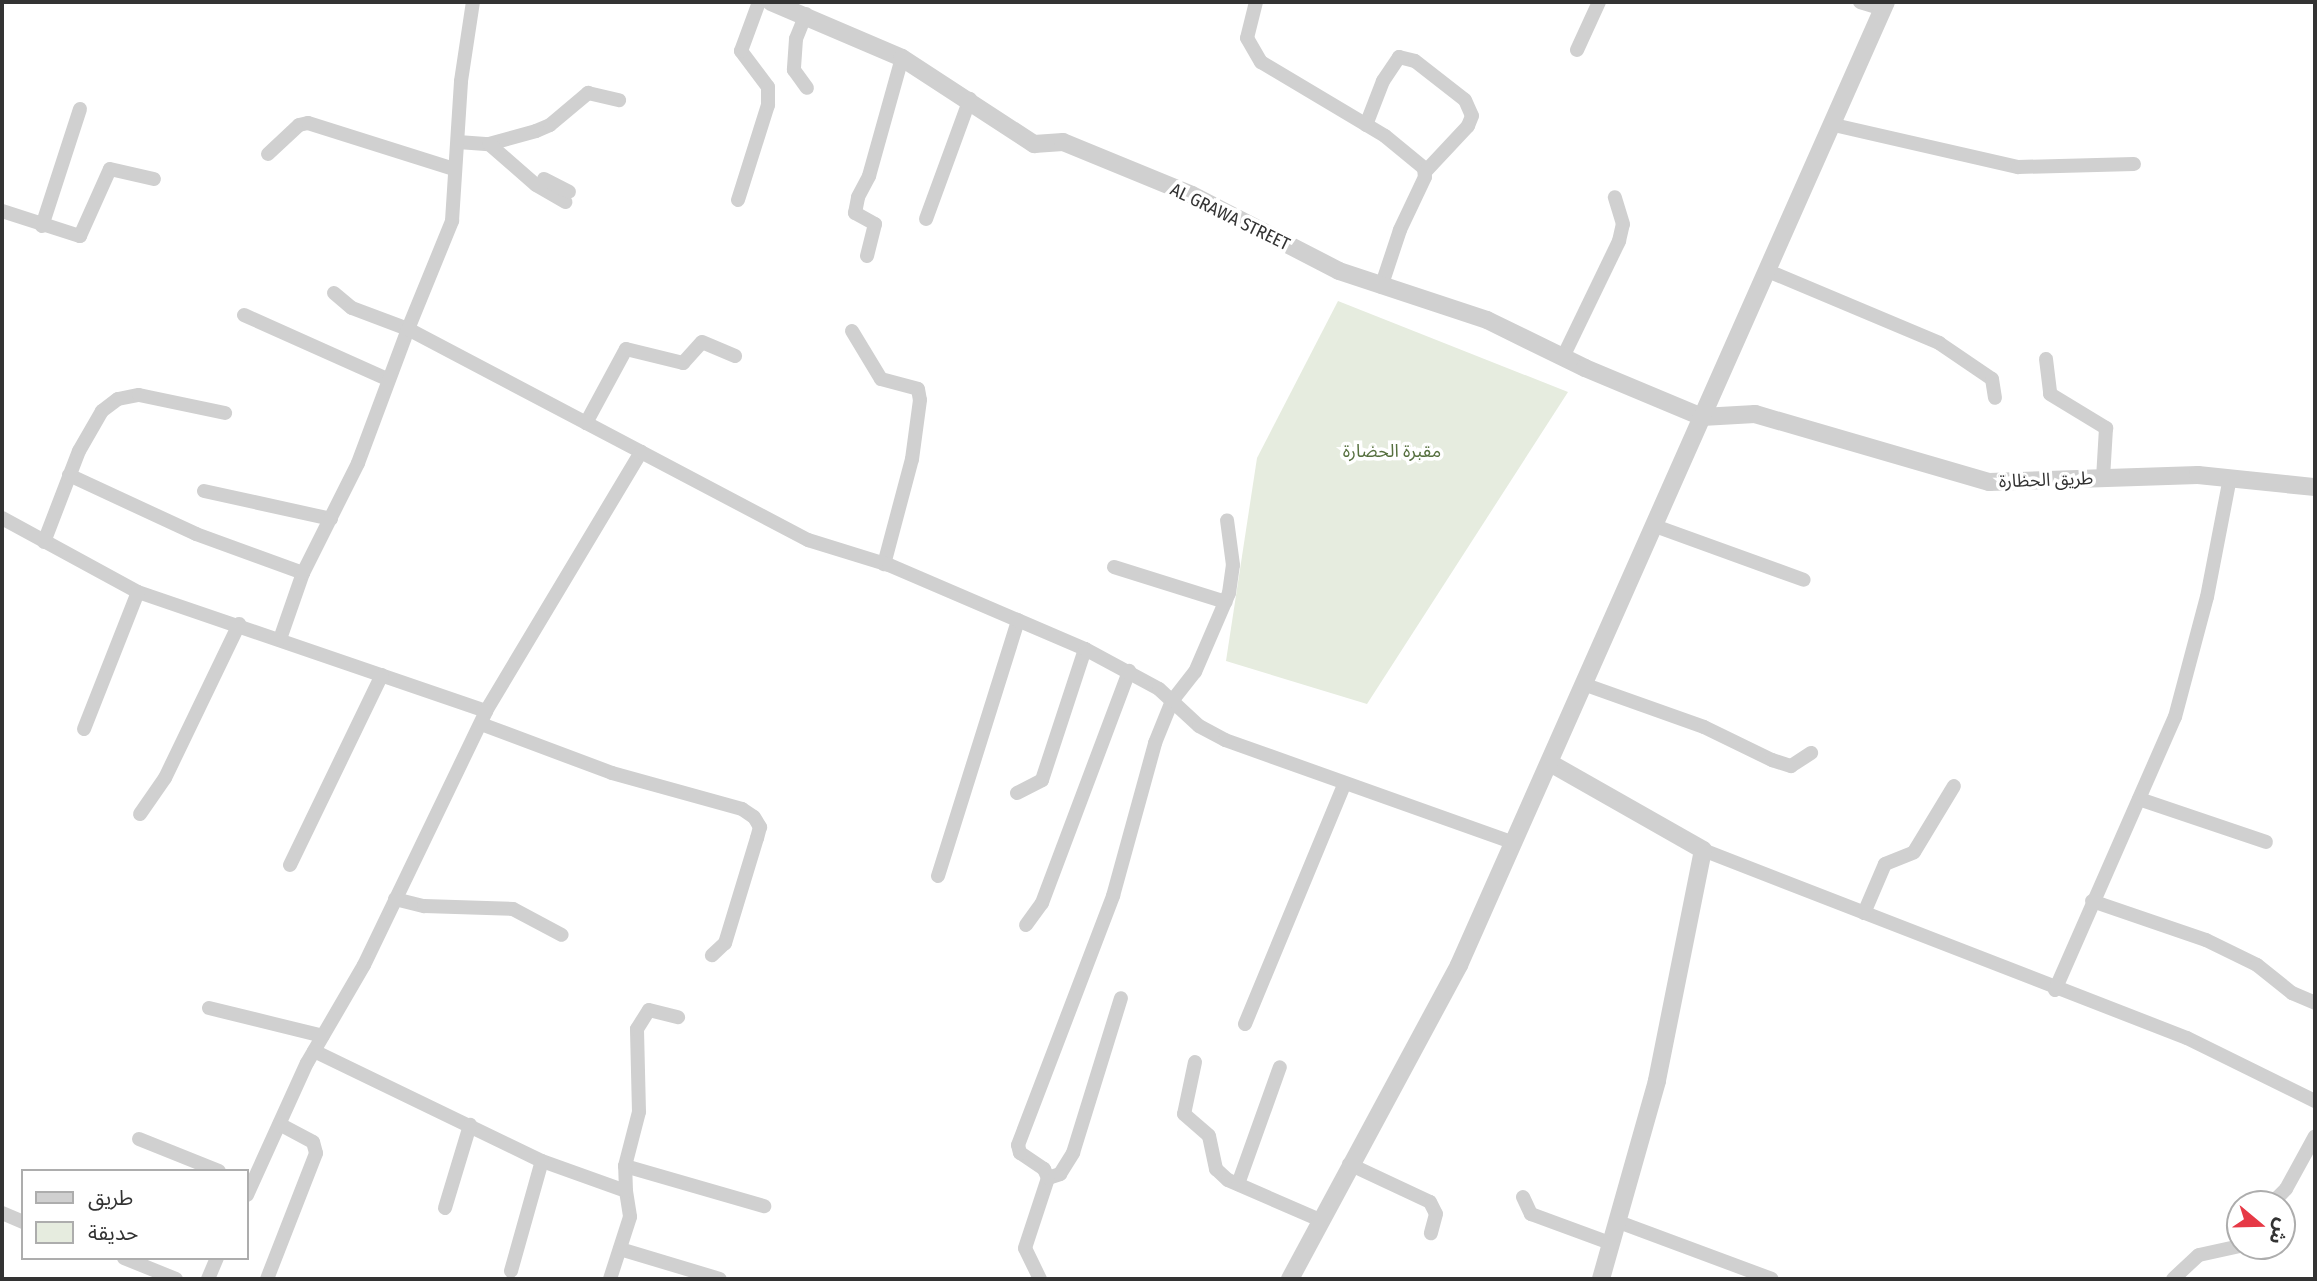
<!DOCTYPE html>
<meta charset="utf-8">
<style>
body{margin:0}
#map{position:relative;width:2317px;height:1281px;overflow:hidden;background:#fff;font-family:"Fira Sans Condensed","Noto Sans Arabic",sans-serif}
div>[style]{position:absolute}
.green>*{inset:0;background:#e6ecdf}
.minor>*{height:14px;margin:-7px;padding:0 7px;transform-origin:7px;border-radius:7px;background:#d0d0d0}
.tertiary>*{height:18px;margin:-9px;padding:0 9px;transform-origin:9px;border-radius:9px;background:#d0d0d0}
span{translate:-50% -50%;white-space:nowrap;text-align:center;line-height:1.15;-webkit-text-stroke:7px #fff;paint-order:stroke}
.street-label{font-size:18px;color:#333}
.park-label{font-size:18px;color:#56703f}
.frame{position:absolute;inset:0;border:4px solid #333;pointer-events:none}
.legend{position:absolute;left:21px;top:1169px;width:228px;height:91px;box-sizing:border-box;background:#fff;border:2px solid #adadad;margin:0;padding:9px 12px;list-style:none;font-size:21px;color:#333}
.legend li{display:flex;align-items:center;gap:14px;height:35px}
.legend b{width:35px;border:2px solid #adadad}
.north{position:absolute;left:2226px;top:1190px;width:70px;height:70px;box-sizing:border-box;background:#fff;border:2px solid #adadad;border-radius:50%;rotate:109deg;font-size:19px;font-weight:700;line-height:28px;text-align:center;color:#333}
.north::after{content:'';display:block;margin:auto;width:24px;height:32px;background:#e63946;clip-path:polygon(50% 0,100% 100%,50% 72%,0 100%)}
</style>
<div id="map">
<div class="green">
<div style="clip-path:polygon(1338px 301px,1568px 392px,1367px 704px,1226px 661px,1257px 458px)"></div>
</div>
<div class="minor">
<div style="left:1256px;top:2px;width:37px;rotate:104deg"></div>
<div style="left:1247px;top:38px;width:28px;rotate:60deg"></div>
<div style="left:1261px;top:62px;width:144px;rotate:30.8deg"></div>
<div style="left:1385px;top:136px;width:50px;rotate:39.4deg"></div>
<div style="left:1424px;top:168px;width:9px;rotate:84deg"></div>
<div style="left:1425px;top:177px;width:59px;rotate:115.3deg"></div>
<div style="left:1400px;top:230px;width:60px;rotate:108.4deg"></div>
<div style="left:1860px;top:2px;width:24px;rotate:17deg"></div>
<div style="left:806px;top:14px;width:27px;rotate:112deg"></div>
<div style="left:796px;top:39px;width:31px;rotate:94deg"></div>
<div style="left:794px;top:70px;width:22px;rotate:54deg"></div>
<div style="left:1577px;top:50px;width:53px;rotate:-65.4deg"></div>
<div style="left:1366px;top:125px;width:47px;rotate:-68.9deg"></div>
<div style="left:1383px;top:81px;width:29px;rotate:-56deg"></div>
<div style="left:1399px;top:57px;width:16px;rotate:14deg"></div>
<div style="left:1415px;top:61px;width:63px;rotate:38deg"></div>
<div style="left:1465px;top:100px;width:17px;rotate:66deg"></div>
<div style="left:1472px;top:116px;width:11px;rotate:112deg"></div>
<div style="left:1468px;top:126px;width:63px;rotate:133.1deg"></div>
<div style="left:1834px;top:125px;width:189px;rotate:12.9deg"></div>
<div style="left:2018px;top:167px;width:116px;rotate:-1.5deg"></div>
<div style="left:458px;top:142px;width:31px;rotate:4deg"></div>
<div style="left:489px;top:144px;width:49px;rotate:-15.5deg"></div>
<div style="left:536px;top:131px;width:15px;rotate:-23deg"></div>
<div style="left:550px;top:125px;width:50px;rotate:-40.1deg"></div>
<div style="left:588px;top:93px;width:32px;rotate:13deg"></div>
<div style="left:489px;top:144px;width:62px;rotate:41.1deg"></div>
<div style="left:536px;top:185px;width:34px;rotate:30deg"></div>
<div style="left:268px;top:154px;width:42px;rotate:-43.1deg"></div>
<div style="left:299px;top:125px;width:9px;rotate:-13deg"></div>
<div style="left:308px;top:123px;width:153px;rotate:17.5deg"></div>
<div style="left:544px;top:179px;width:28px;rotate:27deg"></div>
<div style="left:738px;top:200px;width:100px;rotate:-72.5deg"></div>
<div style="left:768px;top:105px;width:18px;rotate:-90deg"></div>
<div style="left:768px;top:87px;width:45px;rotate:-126.9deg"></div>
<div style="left:741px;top:51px;width:52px;rotate:-69.8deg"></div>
<div style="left:2px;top:211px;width:82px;rotate:17.8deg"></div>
<div style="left:80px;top:236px;width:73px;rotate:-65.9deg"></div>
<div style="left:110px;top:169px;width:45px;rotate:12.8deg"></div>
<div style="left:926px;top:219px;width:128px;rotate:-69.9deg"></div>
<div style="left:42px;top:226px;width:123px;rotate:-72deg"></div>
<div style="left:867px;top:256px;width:33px;rotate:-76deg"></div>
<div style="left:875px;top:224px;width:23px;rotate:-151deg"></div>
<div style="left:855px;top:213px;width:16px;rotate:-79deg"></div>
<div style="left:858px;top:197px;width:24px;rotate:-62deg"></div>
<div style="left:869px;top:176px;width:123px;rotate:-74.4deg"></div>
<div style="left:1768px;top:271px;width:186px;rotate:22.8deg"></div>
<div style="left:1939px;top:343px;width:64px;rotate:34.2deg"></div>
<div style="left:1992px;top:379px;width:19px;rotate:81deg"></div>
<div style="left:334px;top:293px;width:23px;rotate:40deg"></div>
<div style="left:352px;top:308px;width:60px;rotate:20.6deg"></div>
<div style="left:408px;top:329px;width:117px;rotate:-67.8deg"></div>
<div style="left:452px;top:221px;width:140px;rotate:-86.3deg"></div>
<div style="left:461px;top:81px;width:80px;rotate:-81.4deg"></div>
<div style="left:244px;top:315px;width:157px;rotate:24.1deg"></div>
<div style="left:852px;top:331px;width:56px;rotate:58.9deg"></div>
<div style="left:881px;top:379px;width:38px;rotate:15deg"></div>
<div style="left:918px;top:389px;width:11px;rotate:80deg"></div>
<div style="left:920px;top:400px;width:60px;rotate:97.7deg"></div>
<div style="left:912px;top:459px;width:109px;rotate:104.9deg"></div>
<div style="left:1563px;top:357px;width:129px;rotate:-64.2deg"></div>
<div style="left:1619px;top:241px;width:17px;rotate:-77deg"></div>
<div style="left:1623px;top:224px;width:28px;rotate:-107deg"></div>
<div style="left:2046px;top:359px;width:35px;rotate:83deg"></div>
<div style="left:2050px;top:394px;width:66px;rotate:31.3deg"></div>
<div style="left:2106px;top:428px;width:50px;rotate:93.4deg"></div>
<div style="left:586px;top:423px;width:84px;rotate:-61.6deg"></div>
<div style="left:626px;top:349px;width:59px;rotate:13.8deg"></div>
<div style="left:683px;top:363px;width:28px;rotate:-48deg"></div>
<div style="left:702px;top:342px;width:36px;rotate:23deg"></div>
<div style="left:69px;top:475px;width:140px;rotate:24.9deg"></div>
<div style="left:196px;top:534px;width:114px;rotate:20deg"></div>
<div style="left:204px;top:491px;width:130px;rotate:12.4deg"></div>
<div style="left:2px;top:518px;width:155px;rotate:28.6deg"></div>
<div style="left:138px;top:592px;width:368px;rotate:18.9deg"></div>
<div style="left:1655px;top:526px;width:158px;rotate:19.9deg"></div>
<div style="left:44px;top:542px;width:97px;rotate:-69deg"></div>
<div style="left:79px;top:451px;width:46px;rotate:-60.1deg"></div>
<div style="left:102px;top:411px;width:20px;rotate:-37deg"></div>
<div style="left:118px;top:399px;width:21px;rotate:-11deg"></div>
<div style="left:139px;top:395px;width:88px;rotate:11.8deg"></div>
<div style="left:1114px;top:567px;width:117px;rotate:17.4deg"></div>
<div style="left:280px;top:639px;width:70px;rotate:-70.8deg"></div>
<div style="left:303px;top:573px;width:123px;rotate:-63.4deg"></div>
<div style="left:358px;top:463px;width:143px;rotate:-69.5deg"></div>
<div style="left:408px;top:329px;width:263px;rotate:27.8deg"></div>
<div style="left:1586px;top:685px;width:125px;rotate:19.6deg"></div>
<div style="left:1704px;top:727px;width:76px;rotate:25.9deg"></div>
<div style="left:1772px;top:760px;width:20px;rotate:18deg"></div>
<div style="left:1791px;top:766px;width:24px;rotate:-33deg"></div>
<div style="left:481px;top:724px;width:140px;rotate:20.5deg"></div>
<div style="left:612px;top:773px;width:135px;rotate:15.5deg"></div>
<div style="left:742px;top:809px;width:14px;rotate:34deg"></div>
<div style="left:754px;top:817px;width:12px;rotate:59deg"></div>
<div style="left:760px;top:827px;width:11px;rotate:105deg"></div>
<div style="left:757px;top:838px;width:110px;rotate:106.9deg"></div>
<div style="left:725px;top:943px;width:18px;rotate:137deg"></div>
<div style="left:84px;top:729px;width:147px;rotate:-68.5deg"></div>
<div style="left:1017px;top:793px;width:28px;rotate:-27deg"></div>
<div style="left:1042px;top:780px;width:138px;rotate:-71.8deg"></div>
<div style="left:2139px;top:799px;width:134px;rotate:18.7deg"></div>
<div style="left:140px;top:814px;width:44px;rotate:-55.2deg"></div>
<div style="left:165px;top:778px;width:171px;rotate:-64.3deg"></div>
<div style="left:1703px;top:850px;width:519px;rotate:21.23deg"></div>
<div style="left:2187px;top:1038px;width:143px;rotate:26.2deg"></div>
<div style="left:290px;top:865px;width:211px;rotate:-64.2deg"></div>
<div style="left:938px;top:876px;width:268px;rotate:-72.6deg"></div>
<div style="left:395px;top:899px;width:30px;rotate:14deg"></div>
<div style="left:424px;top:906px;width:89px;rotate:1.9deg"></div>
<div style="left:513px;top:909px;width:55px;rotate:28deg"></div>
<div style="left:2092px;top:901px;width:120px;rotate:18.9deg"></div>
<div style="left:2206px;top:940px;width:57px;rotate:26.1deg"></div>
<div style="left:2257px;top:965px;width:45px;rotate:38.7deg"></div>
<div style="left:2292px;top:993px;width:25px;rotate:23deg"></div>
<div style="left:1864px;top:913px;width:53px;rotate:-66.8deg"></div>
<div style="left:1885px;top:864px;width:31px;rotate:-22deg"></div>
<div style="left:1914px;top:852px;width:77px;rotate:-58.8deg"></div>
<div style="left:1026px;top:925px;width:27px;rotate:-54deg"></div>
<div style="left:1042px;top:903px;width:248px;rotate:-69.4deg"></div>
<div style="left:2055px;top:990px;width:298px;rotate:-66.3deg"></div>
<div style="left:2175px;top:717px;width:124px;rotate:-75.1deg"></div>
<div style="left:2207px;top:597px;width:122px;rotate:-79.1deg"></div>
<div style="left:209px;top:1008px;width:117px;rotate:13.8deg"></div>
<div style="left:1245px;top:1024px;width:259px;rotate:-67.5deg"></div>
<div style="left:314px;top:1051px;width:253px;rotate:25.8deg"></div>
<div style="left:542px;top:1161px;width:89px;rotate:19.7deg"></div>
<div style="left:626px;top:1191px;width:26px;rotate:81deg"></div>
<div style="left:630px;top:1217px;width:65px;rotate:107.9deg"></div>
<div style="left:1195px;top:1062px;width:53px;rotate:101.9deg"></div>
<div style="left:1184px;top:1114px;width:33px;rotate:41deg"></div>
<div style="left:1209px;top:1136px;width:34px;rotate:78deg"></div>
<div style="left:1216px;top:1169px;width:16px;rotate:43deg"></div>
<div style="left:1228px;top:1180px;width:100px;rotate:23.5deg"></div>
<div style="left:139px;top:1139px;width:86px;rotate:21.8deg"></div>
<div style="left:1349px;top:1164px;width:89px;rotate:25.1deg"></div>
<div style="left:1430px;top:1202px;width:13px;rotate:63deg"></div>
<div style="left:1436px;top:1214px;width:20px;rotate:105deg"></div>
<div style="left:625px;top:1166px;width:145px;rotate:16.1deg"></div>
<div style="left:1048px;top:1178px;width:13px;rotate:-18deg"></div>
<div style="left:1060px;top:1174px;width:25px;rotate:-58deg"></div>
<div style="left:1073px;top:1153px;width:162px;rotate:-72.8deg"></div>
<div style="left:1238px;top:1184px;width:124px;rotate:-70.3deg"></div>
<div style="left:626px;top:1191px;width:25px;rotate:-92deg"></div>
<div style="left:625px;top:1166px;width:56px;rotate:-75.5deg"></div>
<div style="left:639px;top:1112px;width:83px;rotate:-91.4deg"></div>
<div style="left:637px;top:1029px;width:22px;rotate:-58deg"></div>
<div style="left:649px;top:1010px;width:30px;rotate:14deg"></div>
<div style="left:247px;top:1195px;width:145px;rotate:-65.6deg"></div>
<div style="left:307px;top:1063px;width:113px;rotate:-59.8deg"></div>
<div style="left:364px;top:965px;width:282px;rotate:-64.3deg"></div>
<div style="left:486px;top:711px;width:302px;rotate:-59.1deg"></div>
<div style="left:641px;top:452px;width:189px;rotate:27.8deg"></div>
<div style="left:808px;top:540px;width:85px;rotate:17.2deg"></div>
<div style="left:889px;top:565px;width:213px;rotate:23.2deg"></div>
<div style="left:1085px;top:649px;width:84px;rotate:28.4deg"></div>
<div style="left:1159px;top:689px;width:54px;rotate:42.8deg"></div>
<div style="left:1199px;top:726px;width:30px;rotate:28deg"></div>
<div style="left:1225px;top:740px;width:307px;rotate:19.6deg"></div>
<div style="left:1523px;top:1197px;width:19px;rotate:65deg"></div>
<div style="left:1531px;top:1214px;width:84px;rotate:20.2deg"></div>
<div style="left:2271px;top:1204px;width:21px;rotate:-45deg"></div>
<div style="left:2286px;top:1189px;width:60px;rotate:-61.3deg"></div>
<div style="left:445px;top:1208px;width:87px;rotate:-73.2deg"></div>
<div style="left:2px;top:1213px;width:23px;rotate:23deg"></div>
<div style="left:1616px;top:1221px;width:166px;rotate:20.4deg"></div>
<div style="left:620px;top:1249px;width:104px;rotate:16.7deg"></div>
<div style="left:124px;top:1258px;width:56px;rotate:22deg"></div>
<div style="left:511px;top:1271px;width:114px;rotate:-74.3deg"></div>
<div style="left:208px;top:1279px;width:23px;rotate:-67deg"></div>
<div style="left:267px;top:1279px;width:135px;rotate:-68.7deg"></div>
<div style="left:316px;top:1153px;width:11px;rotate:-105deg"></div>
<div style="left:313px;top:1142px;width:38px;rotate:-152deg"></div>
<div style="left:1040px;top:1279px;width:34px;rotate:-116deg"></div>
<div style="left:1025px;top:1248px;width:74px;rotate:-71.8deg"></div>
<div style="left:1048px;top:1178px;width:10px;rotate:-114deg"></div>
<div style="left:1044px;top:1169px;width:29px;rotate:-146deg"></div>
<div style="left:1020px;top:1153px;width:8px;rotate:-104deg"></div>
<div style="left:1018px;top:1145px;width:267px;rotate:-69.1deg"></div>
<div style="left:1113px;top:896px;width:159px;rotate:-74.6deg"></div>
<div style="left:1155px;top:743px;width:45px;rotate:-68deg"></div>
<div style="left:1172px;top:701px;width:37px;rotate:-52deg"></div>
<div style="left:1195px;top:672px;width:86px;rotate:-66.7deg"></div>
<div style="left:1229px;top:593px;width:28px;rotate:-82deg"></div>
<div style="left:1233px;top:565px;width:45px;rotate:-97.6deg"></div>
<div style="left:2173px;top:1279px;width:35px;rotate:-43deg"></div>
<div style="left:2199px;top:1255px;width:42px;rotate:-12.4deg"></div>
</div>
<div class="tertiary">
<div style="left:771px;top:2px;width:142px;rotate:23.1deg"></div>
<div style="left:902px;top:58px;width:158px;rotate:33.1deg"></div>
<div style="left:1034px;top:144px;width:29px;rotate:-4deg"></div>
<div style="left:1063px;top:142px;width:139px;rotate:22.3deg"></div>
<div style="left:1192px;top:195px;width:165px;rotate:27.3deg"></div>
<div style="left:1339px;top:271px;width:156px;rotate:18.3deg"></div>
<div style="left:1487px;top:320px;width:109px;rotate:26.1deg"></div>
<div style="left:1585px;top:368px;width:127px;rotate:22.7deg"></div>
<div style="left:1702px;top:417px;width:53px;rotate:-3.2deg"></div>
<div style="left:1755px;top:414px;width:244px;rotate:16.2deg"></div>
<div style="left:1989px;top:482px;width:209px;rotate:-1.9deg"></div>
<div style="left:2198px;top:475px;width:118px;rotate:5.9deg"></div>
<div style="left:1550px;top:763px;width:176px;rotate:29.6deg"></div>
<div style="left:1703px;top:850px;width:236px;rotate:101.3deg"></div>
<div style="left:1657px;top:1081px;width:206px;rotate:105.8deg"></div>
<div style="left:1290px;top:1279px;width:357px;rotate:-61.7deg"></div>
<div style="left:1459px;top:965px;width:1053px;rotate:-66.09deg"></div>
</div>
<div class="street-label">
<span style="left:1230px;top:217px;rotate:26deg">AL GRAWA STREET</span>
<span style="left:2046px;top:480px;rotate:-2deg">طريق الحظارة</span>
</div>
<div class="park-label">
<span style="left:1392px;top:451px">مقبرة الحضارة</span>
</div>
<div class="frame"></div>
<ul class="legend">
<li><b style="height:9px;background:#d0d0d0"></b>طريق</li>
<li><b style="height:19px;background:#e6ecdf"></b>حديقة</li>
</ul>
<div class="north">ش</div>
</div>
